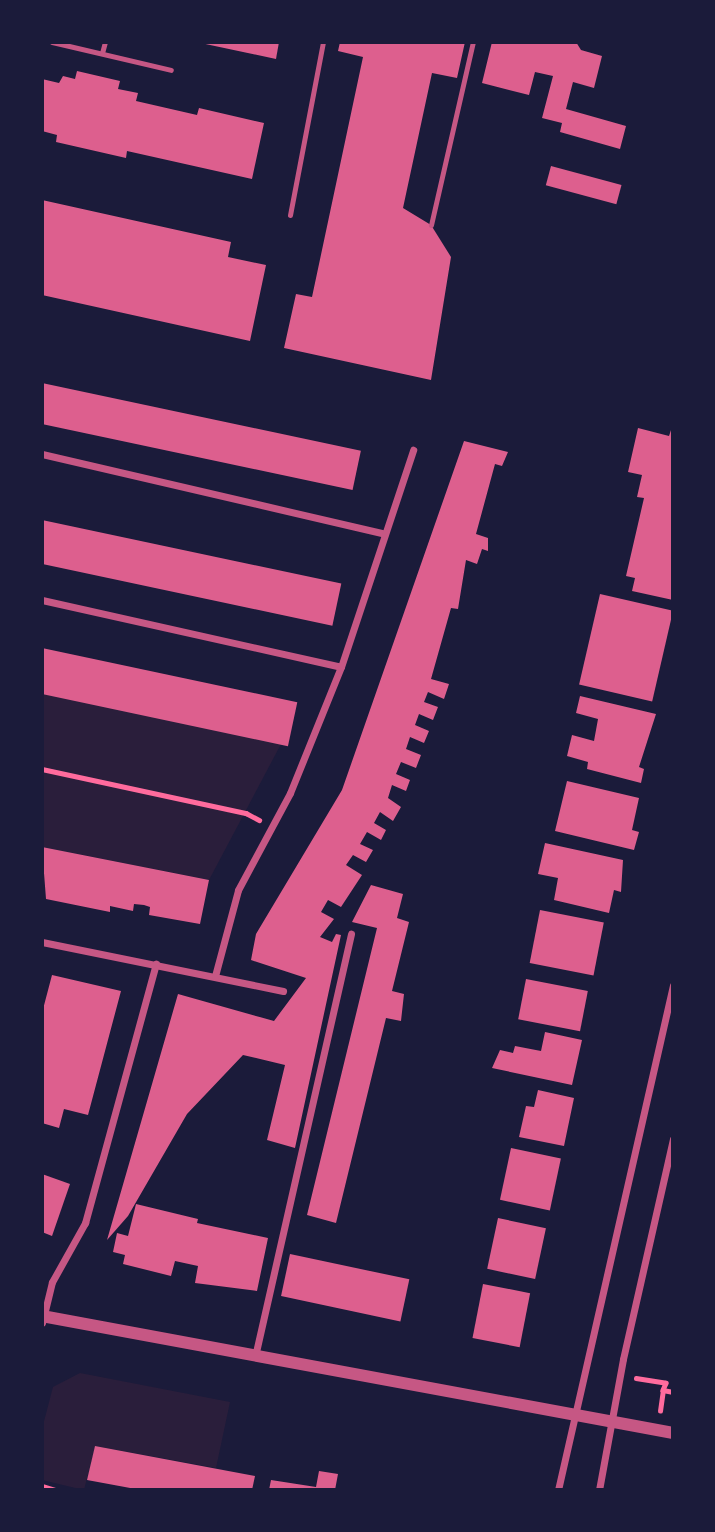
<!DOCTYPE html>
<style>
body{margin:0}
#map{position:relative;width:715px;height:1532px;overflow:hidden;background:#1b1b3a;font-family:"Playfair Display",serif}
div>[style]{position:absolute}
.green>*{inset:0;background:#2a1e3b}
.building>*{inset:0;background:#dd5f8e;transform-origin:0 0}
.path>*{height:4.5px;margin:-2.25px;padding:0 2.25px;transform-origin:2.25px;border-radius:2.25px;background:#ff6b9d}
.service>*{height:5px;margin:-2.5px;padding:0 2.5px;transform-origin:2.5px;border-radius:2.5px;background:#c65784}
.minor>*{height:7px;margin:-3.5px;padding:0 3.5px;transform-origin:3.5px;border-radius:3.5px;background:#c65784}
.tertiary>*{height:12px;margin:-6px;padding:0 6px;transform-origin:6px;border-radius:6px;background:#c65784}
span{translate:-50% -50%;white-space:nowrap;text-align:center;line-height:1.15;-webkit-text-stroke:6px #1b1b3a;paint-order:stroke}
.frame{position:absolute;inset:0;border:44px solid #1b1b3a;pointer-events:none}
</style>
<div id="map">
<div class="green">
<div style="clip-path:polygon(42px 693px,281px 744px,209px 880px,42px 847px)"></div>
<div style="clip-path:polygon(80px 1373px,230px 1402px,216px 1468px,95px 1446px,84px 1490px,42px 1480px,42px 1429px,53px 1387px)"></div>
</div>
<div class="building">
<div style="clip-path:polygon(196px 42px,279px 42px,276px 59px)"></div>
<div style="clip-path:polygon(340px 42px,465px 42px,457px 78px,432px 73px,403px 208px,431px 225px,451px 257px,431px 380px,284px 348px,296px 294px,312px 297px,363px 57px,338px 51px)"></div>
<div style="clip-path:polygon(492px 42px,576px 42px,581px 50px,602px 56px,594px 88px,573px 82px,566px 109px,626px 126px,620px 149px,560px 132px,562px 123px,542px 118px,553px 76px,535px 72px,529px 95px,482px 83px)"></div>
<div style="clip-path:polygon(77px 71px,120px 81px,118px 89px,138px 93px,136px 101px,197px 115px,199px 108px,264px 123px,252px 179px,127px 151px,126px 158px,56px 142px,57px 135px,42px 131px,42px 79px,59px 83px,63px 76px,75px 79px)"></div>
<div style="left:551px;top:166px;width:73px;height:20px;rotate:15deg"></div>
<div style="clip-path:polygon(42px 200px,231px 242px,228px 257px,266px 265px,250px 341px,42px 295px)"></div>
<div style="left:42px;top:383px;width:326px;height:40px;rotate:12deg"></div>
<div style="clip-path:polygon(673px 424px,673px 600px,632px 591px,635px 578px,626px 576px,644px 498px,637px 497px,642px 475px,628px 472px,638px 428px,669px 436px)"></div>
<div style="clip-path:polygon(464px 441px,508px 452px,502px 466px,495px 464px,476px 534px,488px 538px,488px 551px,482px 549px,477px 564px,466px 560px,458px 609px,451px 608px,431px 679px,449px 684px,444px 699px,428px 692px,424px 702px,438px 707px,433px 720px,419px 714px,415px 725px,429px 731px,424px 743px,410px 737px,406px 749px,421px 755px,416px 768px,401px 762px,396px 774px,410px 780px,406px 791px,392px 785px,388px 798px,401px 807px,393px 821px,380px 812px,374px 823px,386px 830px,381px 840px,367px 832px,360px 844px,373px 850px,366px 862px,353px 855px,346px 865px,362px 875px,341px 907px,328px 900px,321px 912px,334px 919px,320px 937px,332px 942px,336px 934px,341px 935px,295px 1148px,267px 1140px,285px 1065px,243px 1055px,187px 1114px,128px 1216px,107px 1240px,178px 994px,274px 1021px,306px 978px,251px 960px,256px 934px,342px 790px)"></div>
<div style="left:42px;top:520px;width:306px;height:43px;rotate:12deg"></div>
<div style="left:600px;top:594px;width:75px;height:93px;rotate:13deg"></div>
<div style="left:42px;top:648px;width:261px;height:45px;rotate:12deg"></div>
<div style="clip-path:polygon(580px 696px,656px 714px,639px 767px,644px 769px,641px 783px,587px 769px,588px 762px,567px 756px,572px 735px,594px 741px,598px 719px,576px 713px)"></div>
<div style="clip-path:polygon(567px 781px,639px 798px,632px 830px,639px 832px,634px 850px,555px 831px)"></div>
<div style="clip-path:polygon(545px 843px,623px 860px,621px 892px,614px 890px,609px 913px,554px 900px,558px 878px,538px 874px)"></div>
<div style="clip-path:polygon(42px 847px,209px 880px,200px 924px,149px 915px,150px 907px,144px 905px,134px 904px,133px 911px,110px 906px,110px 912px,46px 899px)"></div>
<div style="clip-path:polygon(371px 885px,403px 894px,397px 918px,409px 922px,392px 991px,404px 994px,401px 1021px,386px 1018px,336px 1223px,307px 1215px,377px 928px,352px 922px)"></div>
<div style="left:540px;top:910px;width:65px;height:54px;rotate:11deg"></div>
<div style="clip-path:polygon(52px 975px,121px 991px,88px 1115px,64px 1109px,59px 1128px,42px 1123px,42px 1013px)"></div>
<div style="left:526px;top:979px;width:63px;height:41px;rotate:11deg"></div>
<div style="clip-path:polygon(545px 1032px,582px 1040px,572px 1085px,492px 1068px,500px 1050px,513px 1053px,515px 1046px,541px 1051px)"></div>
<div style="clip-path:polygon(538px 1090px,574px 1098px,564px 1146px,519px 1137px,526px 1106px,534px 1107px)"></div>
<div style="left:511px;top:1148px;width:51px;height:53px;rotate:12deg"></div>
<div style="clip-path:polygon(42px 1174px,70px 1184px,52px 1236px,42px 1232px)"></div>
<div style="clip-path:polygon(136px 1204px,198px 1219px,197px 1223px,268px 1238px,257px 1291px,195px 1283px,198px 1266px,175px 1261px,171px 1276px,123px 1264px,125px 1255px,113px 1252px,117px 1233px,128px 1236px)"></div>
<div style="left:498px;top:1218px;width:49px;height:52px;rotate:12deg"></div>
<div style="left:290px;top:1254px;width:122px;height:43px;rotate:12deg"></div>
<div style="left:483px;top:1284px;width:48px;height:55px;rotate:11deg"></div>
<div style="clip-path:polygon(95px 1446px,255px 1476px,252px 1490px,141px 1490px,87px 1480px)"></div>
<div style="clip-path:polygon(319px 1471px,338px 1474px,335px 1490px,269px 1490px,271px 1480px,316px 1487px)"></div>
</div>
<div class="path">
<div style="left:42px;top:769px;width:209px;rotate:12.2deg"></div>
<div style="left:246px;top:813px;width:15px;rotate:28deg"></div>
<div style="left:636px;top:1378px;width:30px;rotate:9deg"></div>
<div style="left:666px;top:1383px;width:8px;rotate:113deg"></div>
<div style="left:660px;top:1411px;width:21px;rotate:-82deg"></div>
<div style="left:663px;top:1390px;width:10px;rotate:11deg"></div>
<div style="left:42px;top:1486px;width:14px;rotate:17deg"></div>
</div>
<div class="service">
<div style="left:52px;top:42px;width:122px;rotate:13.2deg"></div>
<div style="left:102px;top:53px;width:11px;rotate:-75deg"></div>
<div style="left:290px;top:215px;width:176px;rotate:-79.2deg"></div>
<div style="left:431px;top:225px;width:188px;rotate:-77.1deg"></div>
</div>
<div class="minor">
<div style="left:42px;top:454px;width:352px;rotate:13.1deg"></div>
<div style="left:42px;top:600px;width:306px;rotate:12.6deg"></div>
<div style="left:42px;top:942px;width:246px;rotate:11.5deg"></div>
<div style="left:215px;top:976px;width:89px;rotate:-75deg"></div>
<div style="left:238px;top:890px;width:110px;rotate:-61.8deg"></div>
<div style="left:290px;top:793px;width:136px;rotate:-68deg"></div>
<div style="left:341px;top:667px;width:229px;rotate:-71.6deg"></div>
<div style="left:42px;top:1323px;width:42px;rotate:-76.3deg"></div>
<div style="left:52px;top:1282px;width:68px;rotate:-60.8deg"></div>
<div style="left:85px;top:1223px;width:269px;rotate:-74.7deg"></div>
<div style="left:256px;top:1352px;width:429px;rotate:-77.2deg"></div>
<div style="left:558px;top:1490px;width:518px;rotate:-77.17deg"></div>
<div style="left:599px;top:1490px;width:133px;rotate:-79.6deg"></div>
<div style="left:623px;top:1359px;width:226px;rotate:-77.2deg"></div>
</div>
<div class="tertiary">
<div style="left:42px;top:1316px;width:642px;rotate:10.5deg"></div>
</div>
<div class="frame"></div>
</div>
